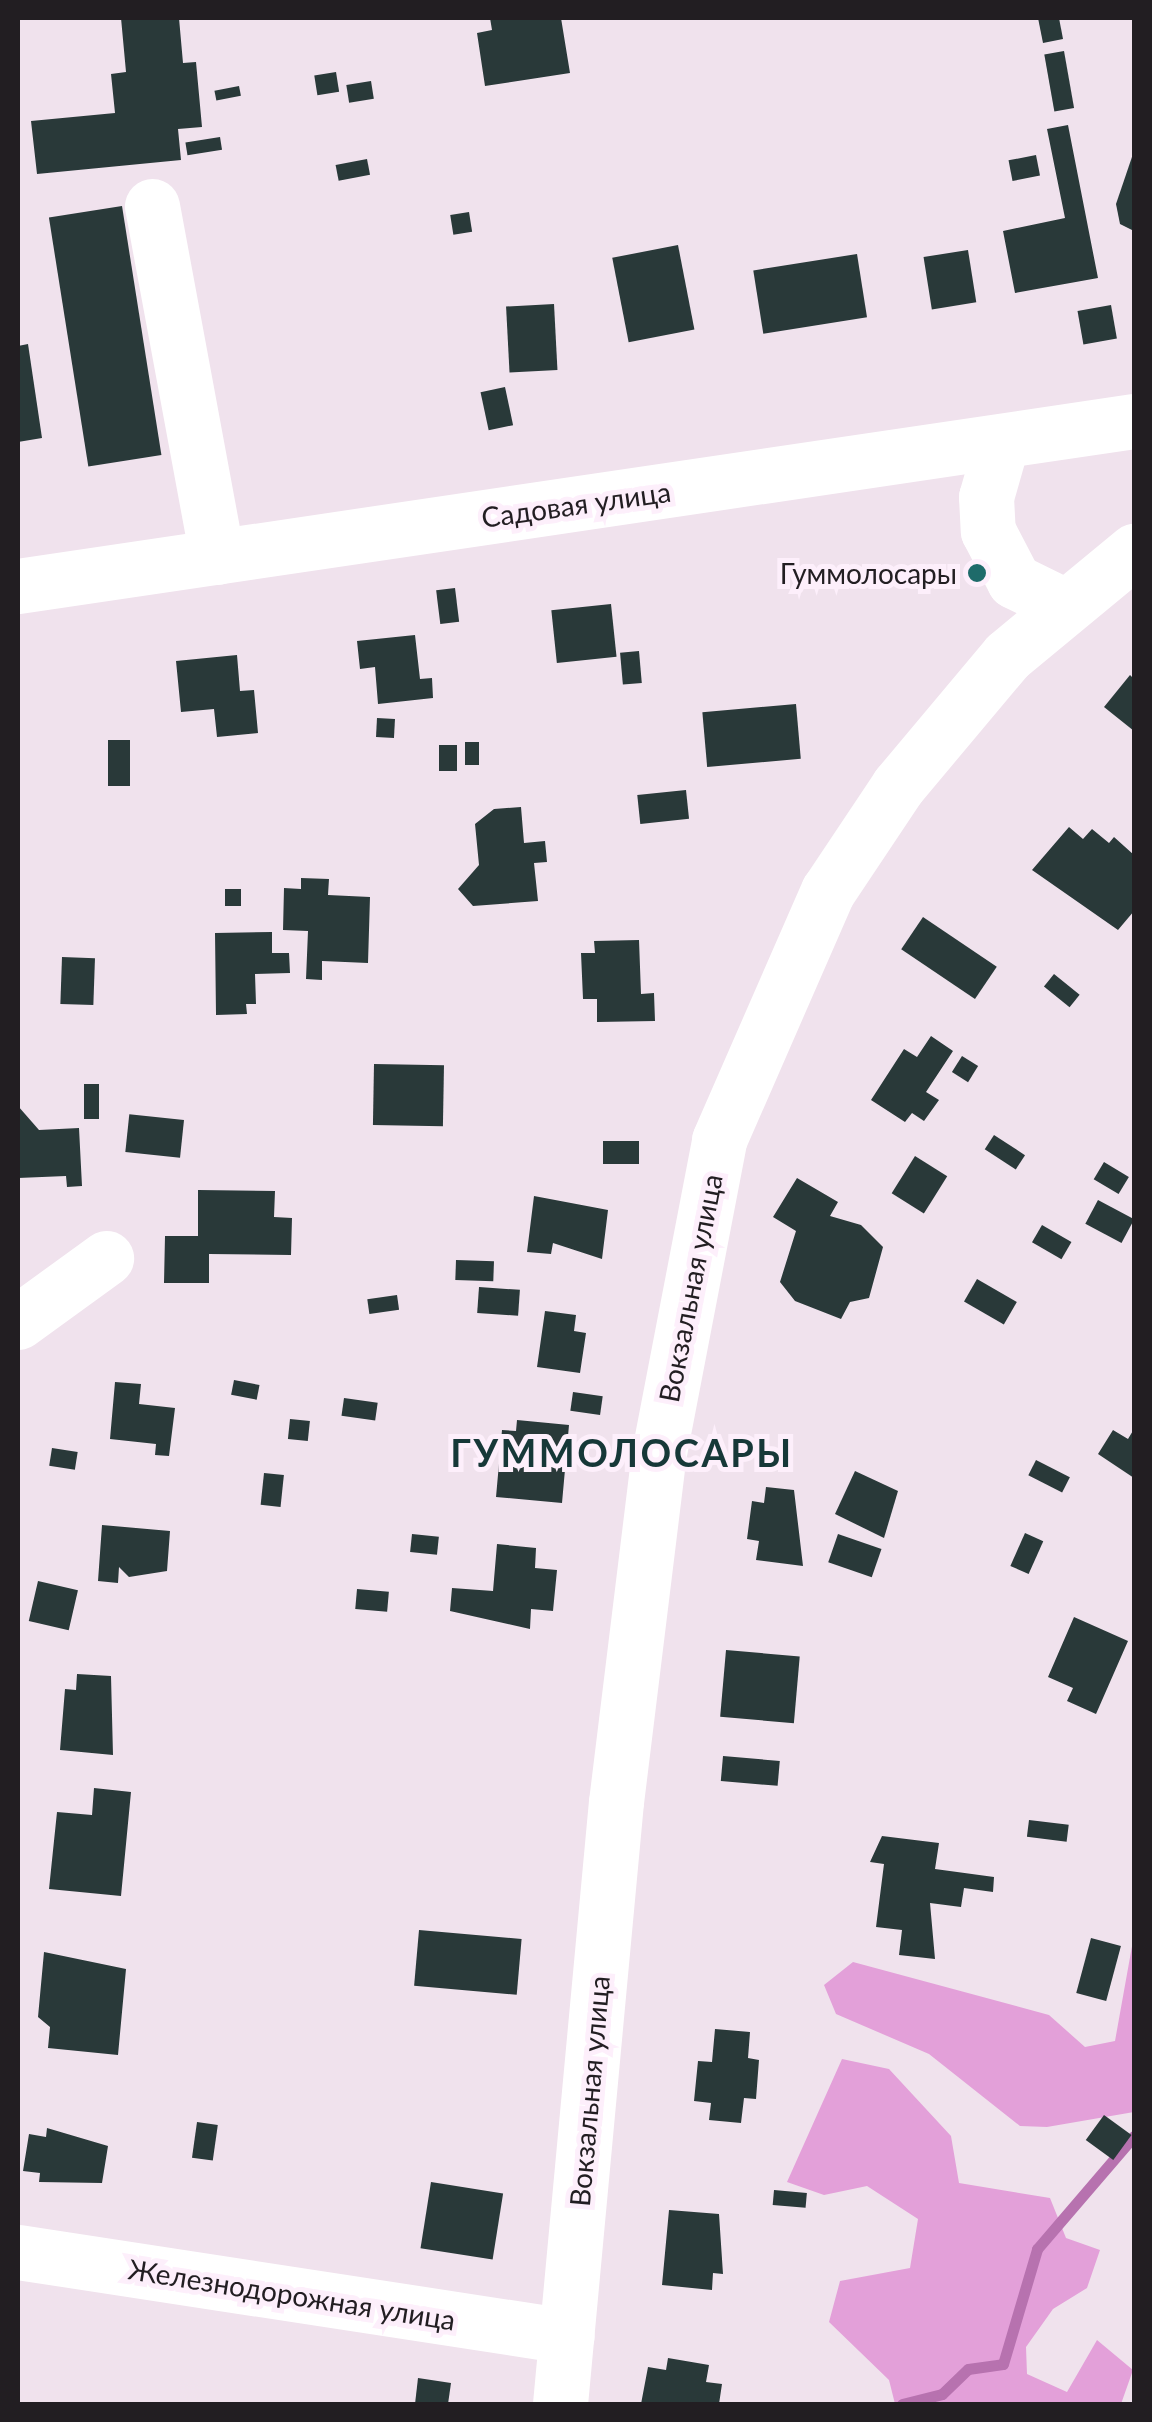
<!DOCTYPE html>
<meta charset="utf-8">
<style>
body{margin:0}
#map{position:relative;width:1152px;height:2422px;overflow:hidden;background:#f0e2ed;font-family:Lato,sans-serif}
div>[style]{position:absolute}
.green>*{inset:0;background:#e3a0d9}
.stream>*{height:11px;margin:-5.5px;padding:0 5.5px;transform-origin:5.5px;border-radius:5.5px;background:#b772af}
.building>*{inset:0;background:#293939;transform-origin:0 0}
.minor>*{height:55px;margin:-27.5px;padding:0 27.5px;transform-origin:27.5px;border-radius:27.5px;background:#fff}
.dots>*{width:28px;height:28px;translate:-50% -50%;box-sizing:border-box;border:5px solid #fdeffb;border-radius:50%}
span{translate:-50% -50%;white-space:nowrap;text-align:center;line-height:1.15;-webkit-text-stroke:10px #fdeffb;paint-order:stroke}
.street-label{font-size:28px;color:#221e22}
.poi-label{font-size:28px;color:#221e22}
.right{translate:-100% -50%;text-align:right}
.district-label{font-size:38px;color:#163838;font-weight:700;letter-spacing:2.5px}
.frame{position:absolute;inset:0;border:20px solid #221e22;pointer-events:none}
</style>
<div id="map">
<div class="green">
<div style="clip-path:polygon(1134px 1935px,1134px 2112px,1047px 2127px,1020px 2126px,929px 2054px,836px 2014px,824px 1985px,853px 1962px,1049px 2015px,1085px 2047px,1115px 2041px)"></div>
<div style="clip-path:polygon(842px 2059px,889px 2069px,951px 2136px,959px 2183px,1050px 2198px,1066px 2238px,1100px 2250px,1087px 2288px,1053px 2309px,1026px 2347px,1027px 2374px,1067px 2392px,1097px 2340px,1133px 2370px,1121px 2404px,895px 2404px,889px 2380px,829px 2322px,840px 2281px,910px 2268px,918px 2219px,867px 2186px,824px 2195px,787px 2182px)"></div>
</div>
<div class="stream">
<div style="left:902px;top:2404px;width:41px;rotate:-14deg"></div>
<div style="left:942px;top:2394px;width:36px;rotate:-44deg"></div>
<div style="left:968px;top:2369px;width:35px;rotate:-8deg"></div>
<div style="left:1003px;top:2364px;width:120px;rotate:-73.5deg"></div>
<div style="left:1037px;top:2249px;width:149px;rotate:-49.4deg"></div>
</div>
<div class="building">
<div style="clip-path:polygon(121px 18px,179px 18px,183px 63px,196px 62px,202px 127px,178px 129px,181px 160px,37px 174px,31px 121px,115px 113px,111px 74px,126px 72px)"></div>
<div style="clip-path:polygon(490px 18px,561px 18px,570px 73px,485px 86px,477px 33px,492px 30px)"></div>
<div style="clip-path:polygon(1038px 18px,1059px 18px,1063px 39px,1043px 43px)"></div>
<div style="left:1064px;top:51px;width:58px;height:20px;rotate:80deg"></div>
<div style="left:336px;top:72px;width:20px;height:22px;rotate:81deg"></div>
<div style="left:371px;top:81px;width:18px;height:25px;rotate:81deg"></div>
<div style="left:239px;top:86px;width:10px;height:25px;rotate:79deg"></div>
<div style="clip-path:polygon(1068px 125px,1098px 278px,1015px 293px,1003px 231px,1065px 218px,1047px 129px)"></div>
<div style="left:220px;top:137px;width:13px;height:35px;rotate:81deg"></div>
<div style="clip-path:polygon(1134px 151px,1134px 231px,1120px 224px,1116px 204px)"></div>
<div style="left:1036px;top:155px;width:21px;height:28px;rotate:79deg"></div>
<div style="left:367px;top:159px;width:16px;height:32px;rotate:79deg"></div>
<div style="left:122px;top:206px;width:252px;height:74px;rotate:81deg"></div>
<div style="left:469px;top:212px;width:20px;height:19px;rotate:81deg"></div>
<div style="left:678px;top:245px;width:86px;height:67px;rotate:79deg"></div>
<div style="left:968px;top:250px;width:53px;height:45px;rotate:81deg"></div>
<div style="left:857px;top:254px;width:64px;height:105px;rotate:81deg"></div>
<div style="left:554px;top:304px;width:66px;height:48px;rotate:87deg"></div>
<div style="left:1111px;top:305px;width:34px;height:34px;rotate:80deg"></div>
<div style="clip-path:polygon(28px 344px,42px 438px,18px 442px,18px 346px)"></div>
<div style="left:505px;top:387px;width:39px;height:25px;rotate:78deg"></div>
<div style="left:455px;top:588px;width:34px;height:19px;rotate:83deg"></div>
<div style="left:611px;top:604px;width:53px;height:60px;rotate:84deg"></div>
<div style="clip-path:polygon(415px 635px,420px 679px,432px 678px,433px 698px,378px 704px,375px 667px,360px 669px,357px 641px)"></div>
<div style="left:639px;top:651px;width:32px;height:19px;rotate:85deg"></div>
<div style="clip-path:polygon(237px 655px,240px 691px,254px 690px,258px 733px,217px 737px,214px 709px,181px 712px,176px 661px)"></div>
<div style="clip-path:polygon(1130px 675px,1134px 679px,1134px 731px,1104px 707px)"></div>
<div style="left:796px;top:704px;width:55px;height:94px;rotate:85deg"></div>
<div style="left:377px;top:718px;width:18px;height:19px;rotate:3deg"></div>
<div style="left:108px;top:740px;width:22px;height:46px"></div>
<div style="left:465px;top:742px;width:14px;height:23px"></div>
<div style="left:439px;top:745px;width:18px;height:26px"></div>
<div style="left:686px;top:790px;width:29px;height:49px;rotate:84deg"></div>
<div style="clip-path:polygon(521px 807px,524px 843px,545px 841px,547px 862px,534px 863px,538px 901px,473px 906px,458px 889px,479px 865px,475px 824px,494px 809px)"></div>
<div style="clip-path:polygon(1069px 827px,1083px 839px,1092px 829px,1109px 843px,1114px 837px,1134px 855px,1134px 911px,1118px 930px,1032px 870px)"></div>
<div style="clip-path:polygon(301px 878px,329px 879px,328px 895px,370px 897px,368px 963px,322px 961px,322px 980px,306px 979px,308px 931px,283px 930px,284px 888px,301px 889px)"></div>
<div style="left:241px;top:889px;width:17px;height:16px;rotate:90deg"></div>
<div style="left:923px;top:917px;width:89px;height:39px;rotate:34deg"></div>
<div style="clip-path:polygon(272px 932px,272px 953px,289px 953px,290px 973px,255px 974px,256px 1004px,246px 1004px,247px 1014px,216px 1015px,215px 933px)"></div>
<div style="clip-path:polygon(639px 940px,641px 994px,654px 993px,655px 1021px,597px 1022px,597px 999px,583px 999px,581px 953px,595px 953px,594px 941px)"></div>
<div style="left:62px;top:957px;width:33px;height:47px;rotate:2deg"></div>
<div style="left:1054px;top:974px;width:33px;height:16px;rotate:39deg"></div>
<div style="clip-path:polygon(931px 1036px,953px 1051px,926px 1092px,939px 1100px,924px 1121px,912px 1113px,905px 1122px,871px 1100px,904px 1049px,917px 1057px)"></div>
<div style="left:962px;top:1056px;width:19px;height:19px;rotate:32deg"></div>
<div style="left:374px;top:1064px;width:70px;height:61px;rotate:1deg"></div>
<div style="left:84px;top:1084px;width:15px;height:35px"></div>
<div style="clip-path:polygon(18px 1106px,39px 1130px,79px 1128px,82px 1186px,67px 1187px,66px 1176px,18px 1178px)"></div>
<div style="left:184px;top:1120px;width:38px;height:55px;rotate:96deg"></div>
<div style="left:994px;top:1135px;width:37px;height:17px;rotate:33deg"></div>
<div style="left:603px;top:1141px;width:36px;height:23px"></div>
<div style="left:915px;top:1156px;width:38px;height:44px;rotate:32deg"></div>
<div style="left:1104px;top:1162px;width:29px;height:20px;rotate:31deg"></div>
<div style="clip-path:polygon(797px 1178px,838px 1202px,830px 1216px,861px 1225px,883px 1247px,869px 1298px,850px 1302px,841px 1319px,795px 1301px,780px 1282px,796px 1231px,773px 1217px)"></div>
<div style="clip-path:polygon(198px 1190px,275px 1191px,274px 1217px,292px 1218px,291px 1255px,209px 1254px,209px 1283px,164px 1283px,165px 1236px,198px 1236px)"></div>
<div style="clip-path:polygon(534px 1196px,608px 1210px,602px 1259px,553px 1243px,551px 1254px,527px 1252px)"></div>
<div style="left:1098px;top:1200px;width:41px;height:27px;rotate:28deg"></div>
<div style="left:1042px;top:1225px;width:34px;height:20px;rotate:30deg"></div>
<div style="left:456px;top:1260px;width:38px;height:20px;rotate:2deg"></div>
<div style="left:977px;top:1279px;width:46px;height:26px;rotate:30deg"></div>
<div style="left:479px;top:1287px;width:41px;height:26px;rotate:4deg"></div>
<div style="left:397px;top:1295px;width:15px;height:30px;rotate:82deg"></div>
<div style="clip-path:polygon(545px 1311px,576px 1315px,574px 1331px,586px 1333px,580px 1373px,537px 1367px)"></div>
<div style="left:234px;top:1380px;width:26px;height:15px;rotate:11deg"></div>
<div style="clip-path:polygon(115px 1382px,141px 1384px,139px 1404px,175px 1408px,169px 1456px,155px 1455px,156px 1444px,110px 1439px)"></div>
<div style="left:573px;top:1392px;width:30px;height:19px;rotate:8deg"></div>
<div style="left:344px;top:1398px;width:34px;height:18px;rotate:8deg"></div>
<div style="left:290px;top:1419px;width:20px;height:20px;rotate:6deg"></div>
<div style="clip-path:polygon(517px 1420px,569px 1425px,562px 1503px,496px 1497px,502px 1430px,516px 1431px)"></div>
<div style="clip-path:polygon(1134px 1429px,1134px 1478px,1098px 1454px,1113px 1430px,1128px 1439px)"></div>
<div style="left:52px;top:1448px;width:26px;height:18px;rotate:9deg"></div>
<div style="left:1036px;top:1460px;width:38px;height:17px;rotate:27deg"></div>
<div style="clip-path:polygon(855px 1471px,898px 1491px,884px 1538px,835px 1514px)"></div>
<div style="left:264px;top:1473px;width:20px;height:32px;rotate:6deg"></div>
<div style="clip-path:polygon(766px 1487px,794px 1490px,803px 1566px,756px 1560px,759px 1541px,747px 1539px,752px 1501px,764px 1503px)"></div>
<div style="clip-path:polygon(102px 1525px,170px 1531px,167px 1571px,129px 1577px,119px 1567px,118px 1583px,98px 1581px)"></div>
<div style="left:1025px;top:1533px;width:20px;height:36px;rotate:24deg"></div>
<div style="left:412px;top:1534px;width:27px;height:18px;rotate:6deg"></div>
<div style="left:838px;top:1534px;width:46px;height:30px;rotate:19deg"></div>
<div style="clip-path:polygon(497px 1544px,536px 1548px,535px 1568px,557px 1570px,553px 1611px,531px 1609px,530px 1629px,450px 1611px,452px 1588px,493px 1591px)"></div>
<div style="left:38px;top:1581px;width:41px;height:41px;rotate:13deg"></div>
<div style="left:357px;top:1589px;width:32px;height:20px;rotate:5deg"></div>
<div style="clip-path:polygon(1074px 1617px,1128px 1641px,1096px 1714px,1067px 1701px,1073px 1688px,1048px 1677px)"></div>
<div style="left:726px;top:1650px;width:74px;height:67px;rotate:5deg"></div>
<div style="clip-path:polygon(77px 1674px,111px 1676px,113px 1755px,60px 1750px,65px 1689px,76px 1690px)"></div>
<div style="left:723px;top:1756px;width:57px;height:25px;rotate:5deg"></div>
<div style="clip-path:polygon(94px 1788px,131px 1792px,121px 1896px,49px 1889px,57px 1812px,92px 1815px)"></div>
<div style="left:1029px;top:1820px;width:40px;height:17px;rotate:7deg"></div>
<div style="clip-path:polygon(882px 1836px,939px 1843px,935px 1869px,994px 1877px,993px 1892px,964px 1888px,961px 1907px,930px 1903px,935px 1959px,899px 1955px,902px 1930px,876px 1927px,884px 1864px,870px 1862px)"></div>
<div style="left:419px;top:1930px;width:103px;height:56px;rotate:5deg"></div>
<div style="left:1091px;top:1938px;width:31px;height:57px;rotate:15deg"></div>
<div style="clip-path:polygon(44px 1952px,126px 1969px,118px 2055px,48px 2048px,50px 2027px,38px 2017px)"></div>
<div style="clip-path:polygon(715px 2029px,750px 2032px,748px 2058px,759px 2060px,756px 2099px,744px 2098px,741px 2123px,709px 2120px,711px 2103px,694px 2101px,698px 2061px,712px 2062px)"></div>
<div style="left:1104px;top:2115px;width:34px;height:31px;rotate:36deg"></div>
<div style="left:197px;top:2122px;width:21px;height:36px;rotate:8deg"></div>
<div style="clip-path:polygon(47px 2128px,108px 2146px,102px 2183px,39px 2182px,40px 2173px,23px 2171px,29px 2134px,46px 2137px)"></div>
<div style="left:431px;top:2182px;width:73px;height:67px;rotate:9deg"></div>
<div style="left:774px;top:2190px;width:33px;height:15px;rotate:5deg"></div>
<div style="clip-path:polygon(669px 2210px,719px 2214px,723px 2274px,713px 2273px,712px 2290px,662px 2285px)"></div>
<div style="clip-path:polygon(668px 2358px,709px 2365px,706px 2382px,722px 2384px,719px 2404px,641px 2404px,648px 2367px,666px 2370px)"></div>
<div style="clip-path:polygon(418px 2378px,451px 2383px,448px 2404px,415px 2404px)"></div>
</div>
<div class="minor">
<div style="left:152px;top:206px;width:357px;rotate:79.5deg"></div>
<div style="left:1002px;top:441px;width:58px;rotate:105.9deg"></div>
<div style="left:986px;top:497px;width:34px;rotate:87deg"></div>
<div style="left:988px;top:531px;width:56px;rotate:62.5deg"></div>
<div style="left:1014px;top:581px;width:55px;rotate:26.1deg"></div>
<div style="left:18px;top:586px;width:1128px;rotate:-8.41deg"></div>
<div style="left:18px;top:1322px;width:109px;rotate:-36deg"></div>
<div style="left:18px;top:2252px;width:555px;rotate:8.7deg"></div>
<div style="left:560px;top:2404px;width:605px;rotate:-84.69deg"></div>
<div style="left:616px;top:1802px;width:352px;rotate:-83deg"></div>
<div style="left:659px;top:1453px;width:319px;rotate:-79.1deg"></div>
<div style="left:719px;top:1140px;width:272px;rotate:-66.4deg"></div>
<div style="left:828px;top:891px;width:126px;rotate:-56.3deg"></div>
<div style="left:898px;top:786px;width:170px;rotate:-50deg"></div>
<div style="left:1007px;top:656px;width:165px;rotate:-39.6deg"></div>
</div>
<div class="dots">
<div style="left:977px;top:573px;background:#1e6b6a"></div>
</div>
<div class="street-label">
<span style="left:576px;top:504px;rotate:-8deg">Садовая улица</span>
<span style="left:690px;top:1288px;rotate:-79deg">Вокзальная улица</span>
<span style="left:589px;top:2091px;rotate:-85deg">Вокзальная улица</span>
<span style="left:292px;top:2294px;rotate:9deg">Железнодорожная улица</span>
</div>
<div class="poi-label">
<span class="right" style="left:957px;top:573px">Гуммолосары</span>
</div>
<div class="district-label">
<span style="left:622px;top:1453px">ГУММОЛОСАРЫ</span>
</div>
<div class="frame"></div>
</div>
